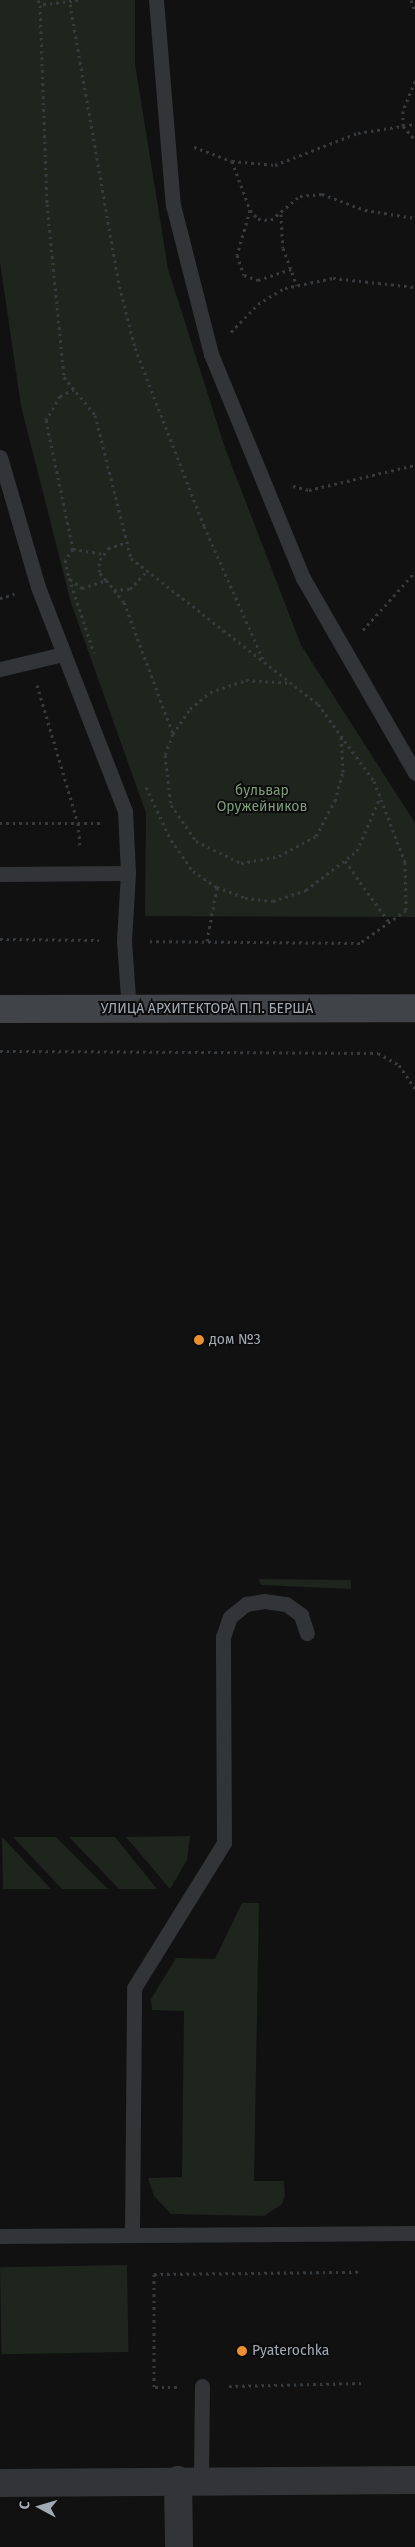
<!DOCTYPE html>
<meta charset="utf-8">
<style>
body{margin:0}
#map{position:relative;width:415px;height:2547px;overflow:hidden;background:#111112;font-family:"Fira Sans",sans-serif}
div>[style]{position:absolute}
.green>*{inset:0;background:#1d251d;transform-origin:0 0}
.path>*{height:3px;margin-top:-1.5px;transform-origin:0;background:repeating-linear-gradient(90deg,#383b3e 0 2.5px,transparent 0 6.5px)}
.lane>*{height:15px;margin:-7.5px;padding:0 7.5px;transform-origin:7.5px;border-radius:7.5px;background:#323437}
.street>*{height:28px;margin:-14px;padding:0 14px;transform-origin:14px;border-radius:14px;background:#323437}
.secondary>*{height:28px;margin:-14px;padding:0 14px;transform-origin:14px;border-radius:14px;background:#404347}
.dots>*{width:14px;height:14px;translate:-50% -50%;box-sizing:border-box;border:2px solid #0c0c0d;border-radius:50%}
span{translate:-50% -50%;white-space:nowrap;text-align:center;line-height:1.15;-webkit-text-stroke:4px #0c0c0d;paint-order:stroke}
.park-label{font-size:14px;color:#7d9d7a}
.street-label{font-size:14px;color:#a2aab3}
.poi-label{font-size:14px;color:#a2aab3}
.left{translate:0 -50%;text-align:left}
.north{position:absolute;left:15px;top:2482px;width:50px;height:50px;-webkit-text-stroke:4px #0c0c0d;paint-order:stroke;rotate:276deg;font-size:14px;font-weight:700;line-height:20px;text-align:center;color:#a2aab3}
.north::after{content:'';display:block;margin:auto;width:18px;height:22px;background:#a2aab3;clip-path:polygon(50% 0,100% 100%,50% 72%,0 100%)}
</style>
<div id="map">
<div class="green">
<div style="clip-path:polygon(0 0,135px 0,135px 64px,168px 269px,225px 448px,301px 645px,415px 823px,415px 917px,145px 916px,146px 813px,71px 603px,21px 406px,0 262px)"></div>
<div style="clip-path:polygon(258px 1579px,351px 1580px,351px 1589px,261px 1585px)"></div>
<div style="clip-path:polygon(190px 1836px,187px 1860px,170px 1889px,126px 1837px)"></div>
<div style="clip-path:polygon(2px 1837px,51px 1889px,3px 1889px)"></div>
<div style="clip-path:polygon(13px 1837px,56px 1837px,108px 1889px,62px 1889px)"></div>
<div style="clip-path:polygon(69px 1837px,115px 1837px,157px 1889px,119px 1889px)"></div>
<div style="clip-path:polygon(242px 1903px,259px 1903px,254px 2181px,284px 2181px,285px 2195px,282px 2204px,264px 2216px,171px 2214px,154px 2196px,148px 2178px,182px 2177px,184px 2011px,152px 2010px,151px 1999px,176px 1958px,215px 1959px)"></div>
<div style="left:127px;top:2265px;width:87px;height:127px;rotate:89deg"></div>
</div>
<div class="path">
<div style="left:38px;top:0;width:5px;rotate:68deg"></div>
<div style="left:78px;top:0;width:38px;rotate:173deg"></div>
<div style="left:40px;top:5px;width:199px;rotate:88deg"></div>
<div style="left:47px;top:204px;width:174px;rotate:84.4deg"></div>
<div style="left:64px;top:377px;width:49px;rotate:50.8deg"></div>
<div style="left:95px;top:415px;width:147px;rotate:75.9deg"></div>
<div style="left:131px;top:558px;width:237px;rotate:38deg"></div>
<div style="left:318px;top:704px;width:95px;rotate:54deg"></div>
<div style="left:374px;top:781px;width:87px;rotate:69.1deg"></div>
<div style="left:405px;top:862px;width:48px;rotate:88.8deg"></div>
<div style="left:406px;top:910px;width:57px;rotate:144.3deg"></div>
<div style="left:360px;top:943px;width:210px;rotate:-179.5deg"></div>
<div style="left:411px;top:0;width:13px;rotate:72deg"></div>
<div style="left:70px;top:4px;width:280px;rotate:80.1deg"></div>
<div style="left:118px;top:280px;width:70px;rotate:76deg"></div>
<div style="left:135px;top:348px;width:191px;rotate:68.8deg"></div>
<div style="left:204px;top:526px;width:145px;rotate:66.1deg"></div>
<div style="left:415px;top:81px;width:32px;rotate:112deg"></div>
<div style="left:403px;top:111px;width:15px;rotate:90deg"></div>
<div style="left:403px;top:126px;width:18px;rotate:49deg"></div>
<div style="left:194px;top:147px;width:40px;rotate:20.2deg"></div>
<div style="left:232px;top:161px;width:43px;rotate:5.3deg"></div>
<div style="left:275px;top:165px;width:89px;rotate:-21.1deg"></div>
<div style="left:358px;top:133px;width:58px;rotate:-9deg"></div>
<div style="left:232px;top:161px;width:52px;rotate:69.8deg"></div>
<div style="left:250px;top:210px;width:12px;rotate:48deg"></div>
<div style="left:258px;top:219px;width:13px;rotate:4deg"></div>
<div style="left:271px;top:220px;width:38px;rotate:-40deg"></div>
<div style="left:300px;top:196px;width:22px;rotate:-5deg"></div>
<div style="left:322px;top:194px;width:46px;rotate:20.4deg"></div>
<div style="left:365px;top:210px;width:51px;rotate:9.1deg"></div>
<div style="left:250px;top:210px;width:47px;rotate:106.1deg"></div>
<div style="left:237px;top:255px;width:21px;rotate:71deg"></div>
<div style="left:244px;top:275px;width:15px;rotate:20deg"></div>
<div style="left:258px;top:280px;width:35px;rotate:-18deg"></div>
<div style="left:281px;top:214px;width:34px;rotate:87deg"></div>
<div style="left:283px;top:248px;width:40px;rotate:69.8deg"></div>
<div style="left:231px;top:332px;width:39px;rotate:-46deg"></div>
<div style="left:258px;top:304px;width:31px;rotate:-31deg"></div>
<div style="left:285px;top:288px;width:49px;rotate:-11.8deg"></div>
<div style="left:333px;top:278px;width:82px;rotate:6.3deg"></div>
<div style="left:74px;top:389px;width:16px;rotate:153deg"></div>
<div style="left:60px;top:396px;width:28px;rotate:120deg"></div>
<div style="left:46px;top:420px;width:132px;rotate:78.2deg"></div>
<div style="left:73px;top:549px;width:14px;rotate:126deg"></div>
<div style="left:65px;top:560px;width:18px;rotate:77deg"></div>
<div style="left:69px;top:578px;width:79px;rotate:71.6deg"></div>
<div style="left:293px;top:486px;width:16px;rotate:14deg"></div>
<div style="left:309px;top:490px;width:109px;rotate:-13.3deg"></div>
<div style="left:73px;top:549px;width:30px;rotate:9deg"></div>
<div style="left:70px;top:579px;width:15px;rotate:37deg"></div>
<div style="left:82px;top:588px;width:25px;rotate:-18deg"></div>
<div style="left:106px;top:580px;width:28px;rotate:51deg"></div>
<div style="left:124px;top:602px;width:141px;rotate:69.6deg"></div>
<div style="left:173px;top:734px;width:22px;rotate:111deg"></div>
<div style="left:165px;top:755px;width:50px;rotate:83.2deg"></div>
<div style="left:171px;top:805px;width:44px;rotate:55.2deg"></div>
<div style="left:196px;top:841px;width:50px;rotate:26.1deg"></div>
<div style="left:241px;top:863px;width:39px;rotate:-10deg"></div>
<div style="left:279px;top:856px;width:42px;rotate:-28.4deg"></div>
<div style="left:316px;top:836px;width:40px;rotate:-62deg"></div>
<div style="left:335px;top:801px;width:30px;rotate:-75deg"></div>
<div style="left:343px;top:772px;width:35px;rotate:-93deg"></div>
<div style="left:106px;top:580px;width:11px;rotate:-131deg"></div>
<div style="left:99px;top:572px;width:12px;rotate:-85deg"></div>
<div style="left:100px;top:560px;width:14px;rotate:-56deg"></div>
<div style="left:108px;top:548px;width:19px;rotate:-16deg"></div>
<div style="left:114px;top:590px;width:16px;rotate:-4deg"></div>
<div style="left:130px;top:589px;width:25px;rotate:-47deg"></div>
<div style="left:0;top:598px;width:15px;rotate:-16deg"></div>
<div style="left:363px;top:630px;width:78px;rotate:-48.1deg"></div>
<div style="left:37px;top:685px;width:144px;rotate:73.5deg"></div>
<div style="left:78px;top:823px;width:25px;rotate:85deg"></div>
<div style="left:173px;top:734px;width:30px;rotate:-56deg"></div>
<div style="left:190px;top:709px;width:26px;rotate:-40deg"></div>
<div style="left:210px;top:692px;width:38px;rotate:-18deg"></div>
<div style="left:246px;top:680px;width:46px;rotate:3.7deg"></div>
<div style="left:146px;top:787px;width:59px;rotate:64.7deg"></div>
<div style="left:171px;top:840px;width:38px;rotate:55deg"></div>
<div style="left:193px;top:871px;width:29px;rotate:34deg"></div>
<div style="left:217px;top:887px;width:30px;rotate:21deg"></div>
<div style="left:245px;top:898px;width:28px;rotate:6deg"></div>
<div style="left:273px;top:901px;width:35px;rotate:-18deg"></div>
<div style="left:306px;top:890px;width:64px;rotate:-37.4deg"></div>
<div style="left:357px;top:851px;width:59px;rotate:-66.9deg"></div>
<div style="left:0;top:823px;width:100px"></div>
<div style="left:345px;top:861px;width:75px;rotate:54.2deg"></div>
<div style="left:0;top:939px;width:99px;rotate:0.6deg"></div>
<div style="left:207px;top:941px;width:55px;rotate:-79.5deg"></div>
<div style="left:0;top:1051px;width:378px;rotate:0.3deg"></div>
<div style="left:378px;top:1053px;width:24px;rotate:30deg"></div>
<div style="left:399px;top:1065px;width:29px;rotate:56deg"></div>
<div style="left:229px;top:2386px;width:134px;rotate:-1.3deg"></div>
<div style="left:177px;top:2387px;width:23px;rotate:180deg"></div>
<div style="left:154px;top:2387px;width:113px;rotate:-90deg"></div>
<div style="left:154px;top:2274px;width:208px;rotate:-0.6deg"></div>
</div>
<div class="lane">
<div style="left:156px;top:0;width:206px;rotate:85.3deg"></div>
<div style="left:173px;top:205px;width:154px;rotate:75.7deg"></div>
<div style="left:211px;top:354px;width:242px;rotate:67.7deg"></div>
<div style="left:303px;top:578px;width:225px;rotate:60.1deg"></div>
<div style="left:0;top:457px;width:135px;rotate:73.7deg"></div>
<div style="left:38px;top:587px;width:240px;rotate:68.8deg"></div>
<div style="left:125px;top:811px;width:62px;rotate:87.2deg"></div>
<div style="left:128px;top:873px;width:68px;rotate:93.4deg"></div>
<div style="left:124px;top:941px;width:69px;rotate:85.9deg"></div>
<div style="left:0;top:669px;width:65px;rotate:-13.4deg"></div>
<div style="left:0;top:874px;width:128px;rotate:-0.4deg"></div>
<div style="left:132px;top:2235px;width:247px;rotate:-89.5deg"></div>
<div style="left:134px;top:1988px;width:171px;rotate:-58.2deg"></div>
<div style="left:224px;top:1843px;width:206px;rotate:-90.3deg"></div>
<div style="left:223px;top:1637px;width:21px;rotate:-71deg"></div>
<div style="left:230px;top:1617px;width:21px;rotate:-39deg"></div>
<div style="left:246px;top:1604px;width:18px;rotate:-9deg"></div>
<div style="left:264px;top:1601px;width:22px;rotate:8deg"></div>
<div style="left:286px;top:1604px;width:19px;rotate:36deg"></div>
<div style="left:301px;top:1615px;width:19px;rotate:72deg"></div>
<div style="left:0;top:2236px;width:415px;rotate:-0.4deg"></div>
<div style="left:201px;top:2479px;width:93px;rotate:-89.4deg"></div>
</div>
<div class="street">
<div style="left:178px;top:2480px;width:67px;rotate:89.1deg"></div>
<div style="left:0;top:2483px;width:415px;rotate:-0.4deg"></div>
</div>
<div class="secondary">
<div style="left:0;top:1009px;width:415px;rotate:-0.1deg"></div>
</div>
<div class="dots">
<div style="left:199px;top:1340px;background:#ec902f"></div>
<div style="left:242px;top:2351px;background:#ec902f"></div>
</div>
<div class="park-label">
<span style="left:262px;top:799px">бульвар<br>Оружейников</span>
</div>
<div class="street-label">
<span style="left:207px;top:1009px">УЛИЦА АРХИТЕКТОРА П.П. БЕРША</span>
</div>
<div class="poi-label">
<span class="left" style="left:209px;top:1340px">дом №3</span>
<span class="left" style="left:252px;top:2351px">Pyaterochka</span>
</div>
<div class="north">С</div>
</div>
